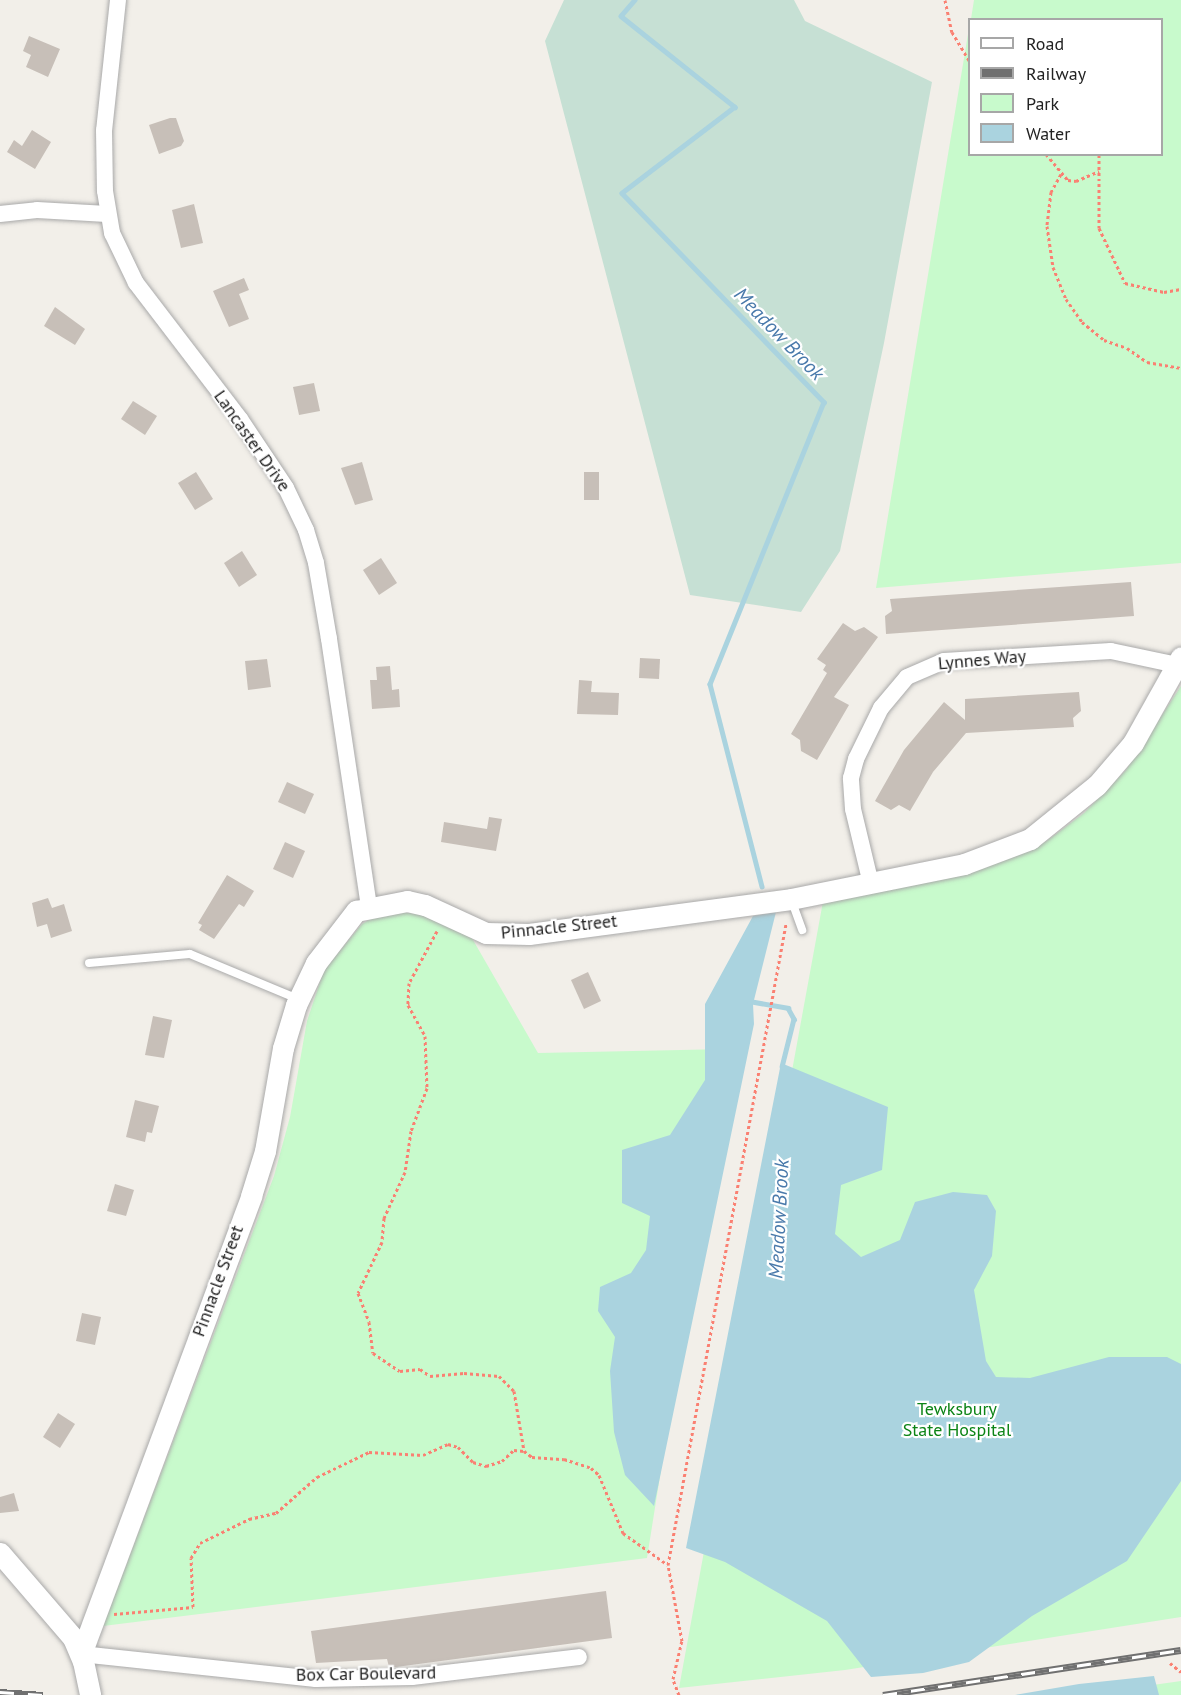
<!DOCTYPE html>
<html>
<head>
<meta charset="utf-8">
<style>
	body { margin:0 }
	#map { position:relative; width:1181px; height:1695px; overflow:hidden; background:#f2efe9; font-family:"PT Sans",sans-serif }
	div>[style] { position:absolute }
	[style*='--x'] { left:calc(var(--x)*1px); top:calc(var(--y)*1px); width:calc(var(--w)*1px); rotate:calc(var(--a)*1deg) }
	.wetland>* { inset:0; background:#c6e0d4 }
	.park>* { inset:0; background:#c8facc }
	.water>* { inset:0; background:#aad3df }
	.stream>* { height:4.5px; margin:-2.25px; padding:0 2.25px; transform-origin:2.25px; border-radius:2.25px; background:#aad3df }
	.building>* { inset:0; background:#c7bfb8 }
	.path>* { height:3px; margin-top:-1.5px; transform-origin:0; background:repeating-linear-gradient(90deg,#fa8072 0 3px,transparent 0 6px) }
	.roads { filter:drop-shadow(0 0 2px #a9a9a9) drop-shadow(0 0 2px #a9a9a9) }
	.service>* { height:8px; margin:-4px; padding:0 4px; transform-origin:4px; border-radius:4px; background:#fff }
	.minor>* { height:16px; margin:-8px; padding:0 8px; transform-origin:8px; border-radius:8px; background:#fff }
	.tertiary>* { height:21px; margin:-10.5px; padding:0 10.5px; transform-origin:10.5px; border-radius:10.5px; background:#fff }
	.rail>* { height:7px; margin-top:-3.5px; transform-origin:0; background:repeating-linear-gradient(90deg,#fff 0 14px,#707070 0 28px); box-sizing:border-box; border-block:2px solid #707070 }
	span { translate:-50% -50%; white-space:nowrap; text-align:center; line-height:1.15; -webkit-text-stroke:4.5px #fff; paint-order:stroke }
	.street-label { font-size:18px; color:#222 }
	.park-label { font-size:18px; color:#0c8416 }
	.water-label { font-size:20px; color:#4a7aab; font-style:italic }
	.legend { position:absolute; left:968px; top:18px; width:195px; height:138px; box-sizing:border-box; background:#fff; border:2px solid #a7a7a7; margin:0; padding:8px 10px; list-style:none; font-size:18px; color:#222 }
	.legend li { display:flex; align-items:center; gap:12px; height:30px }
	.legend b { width:30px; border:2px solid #a7a7a7 }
</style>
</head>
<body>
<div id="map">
	<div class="wetland">
		<div style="clip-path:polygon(564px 0,794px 0,805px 21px,932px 82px,884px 343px,840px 551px,801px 612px,690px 595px,545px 41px)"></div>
	</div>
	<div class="park">
		<div style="clip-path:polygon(974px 0,1181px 0,1181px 563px,876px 588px,969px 28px,970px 154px,1162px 154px,1162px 20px,971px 19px)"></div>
		<div style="clip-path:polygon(1181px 686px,1181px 1617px,845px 1670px,679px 1688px,824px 896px,1029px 850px,1048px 840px,1084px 813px,1126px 770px)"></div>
		<div style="clip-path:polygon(404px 912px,423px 915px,469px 933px,538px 1053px,728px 1049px,647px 1558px,103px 1626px,274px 1176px,290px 1117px,307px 1021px,324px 970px,362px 924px,376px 916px)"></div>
		<div style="clip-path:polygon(1181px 1681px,1181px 1695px,1082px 1695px)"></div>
	</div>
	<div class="water">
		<div style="clip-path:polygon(776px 912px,753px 1004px,754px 1024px,654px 1506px,625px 1475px,614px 1432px,610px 1371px,615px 1337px,598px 1311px,600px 1287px,631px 1273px,646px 1250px,650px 1216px,622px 1203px,622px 1150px,670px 1135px,705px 1080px,705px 1004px,753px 916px)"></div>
		<div style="clip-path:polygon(781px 1063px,888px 1107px,882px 1170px,841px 1185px,835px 1234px,861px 1257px,900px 1240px,915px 1202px,953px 1192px,987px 1195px,996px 1211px,992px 1256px,974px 1290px,986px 1361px,996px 1377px,1030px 1378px,1109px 1357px,1167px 1357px,1181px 1364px,1181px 1481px,1127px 1561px,1032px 1616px,969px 1662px,923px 1673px,871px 1677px,827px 1621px,725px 1562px,686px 1548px)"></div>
		<div style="clip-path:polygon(1154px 1676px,1159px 1695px,1015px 1695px,1079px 1684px)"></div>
	</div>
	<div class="stream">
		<div style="--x:635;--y:0;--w:21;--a:131"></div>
		<div style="--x:621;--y:16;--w:146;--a:38.6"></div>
		<div style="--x:735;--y:107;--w:142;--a:142.7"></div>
		<div style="--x:622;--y:193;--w:291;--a:46"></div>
		<div style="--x:824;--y:402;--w:304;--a:112"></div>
		<div style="--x:710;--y:684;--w:209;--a:75.6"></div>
		<div style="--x:749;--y:1001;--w:40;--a:10"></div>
		<div style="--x:788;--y:1008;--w:13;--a:61"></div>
		<div style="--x:794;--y:1019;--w:49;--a:104"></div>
	</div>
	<div class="building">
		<div style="clip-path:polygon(29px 36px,60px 49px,48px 77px,26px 67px,31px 55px,23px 51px)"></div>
		<div style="clip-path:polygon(170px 118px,176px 118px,184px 141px,181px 146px,159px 154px,149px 125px)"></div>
		<div style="clip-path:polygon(32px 130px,51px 142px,35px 169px,7px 152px,14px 140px,22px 146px)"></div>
		<div style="clip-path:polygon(194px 204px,203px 243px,181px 248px,172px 210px)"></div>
		<div style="clip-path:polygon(244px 278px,249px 290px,239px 294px,249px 319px,229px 327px,213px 291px)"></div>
		<div style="clip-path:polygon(55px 307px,85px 329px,75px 345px,44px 326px)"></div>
		<div style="clip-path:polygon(314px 383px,320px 411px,299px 415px,293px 387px)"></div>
		<div style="clip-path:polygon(133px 401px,157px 416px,145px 435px,121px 419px)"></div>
		<div style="clip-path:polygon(362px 462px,373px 500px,355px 505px,341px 468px)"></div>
		<div style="clip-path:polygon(196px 472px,213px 499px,195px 510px,178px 483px)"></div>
		<div style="clip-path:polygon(584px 472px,599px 472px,599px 500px,584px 500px)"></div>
		<div style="clip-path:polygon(242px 551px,257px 575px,239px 587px,224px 563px)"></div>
		<div style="clip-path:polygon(381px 558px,397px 583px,379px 595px,363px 570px)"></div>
		<div style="clip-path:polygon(1131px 582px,1134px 616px,886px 634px,885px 616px,892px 611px,890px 599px)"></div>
		<div style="clip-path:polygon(843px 623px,855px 631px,864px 627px,878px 637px,834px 697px,849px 705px,817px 760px,801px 751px,800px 740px,791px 734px,827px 673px,823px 670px,826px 665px,817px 659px)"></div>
		<div style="clip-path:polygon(640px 658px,660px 659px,659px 679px,639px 678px)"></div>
		<div style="clip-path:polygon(267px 659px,271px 687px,248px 690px,245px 661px)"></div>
		<div style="clip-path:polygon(390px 666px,392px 690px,399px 689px,400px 707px,372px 709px,370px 680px,377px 680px,376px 667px)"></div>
		<div style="clip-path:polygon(579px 680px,592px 681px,591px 692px,619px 693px,618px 715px,577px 714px)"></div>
		<div style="clip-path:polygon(1079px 692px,1081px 711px,1073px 718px,1074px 727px,966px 733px,933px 772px,910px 811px,899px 805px,891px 810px,875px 801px,904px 750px,944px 702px,965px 720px,965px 699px)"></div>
		<div style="clip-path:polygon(287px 782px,314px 794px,305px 814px,278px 802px)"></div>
		<div style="clip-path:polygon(489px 817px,502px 819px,496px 851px,441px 842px,444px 822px,487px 829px)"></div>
		<div style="clip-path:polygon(285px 842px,305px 851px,293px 878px,273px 869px)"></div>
		<div style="clip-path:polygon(227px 875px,254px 891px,244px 907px,239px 904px,214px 939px,199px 930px,202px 925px,198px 923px)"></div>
		<div style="clip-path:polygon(48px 898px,52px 908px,64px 904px,72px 931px,51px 938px,47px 924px,37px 927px,32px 903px)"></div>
		<div style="clip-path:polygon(588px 972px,601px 1001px,584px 1009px,571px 980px)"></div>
		<div style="clip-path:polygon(153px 1016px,172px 1020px,164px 1058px,145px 1055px)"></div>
		<div style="clip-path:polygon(135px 1100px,159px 1106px,152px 1133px,147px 1132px,145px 1142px,126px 1137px)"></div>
		<div style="clip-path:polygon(115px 1184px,134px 1190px,126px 1216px,107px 1211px)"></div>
		<div style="clip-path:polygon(82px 1313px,101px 1317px,95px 1345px,76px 1341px)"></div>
		<div style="clip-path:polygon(58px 1413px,75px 1424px,60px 1448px,43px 1437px)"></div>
		<div style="clip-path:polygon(14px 1493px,19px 1511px,0 1513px,0 1497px)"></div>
		<div style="clip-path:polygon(606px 1591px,612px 1638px,396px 1667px,389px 1667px,387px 1659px,316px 1663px,311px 1631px)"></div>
	</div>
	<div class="path">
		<div style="--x:945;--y:0;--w:33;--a:78"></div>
		<div style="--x:952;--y:32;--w:35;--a:59"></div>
		<div style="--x:1046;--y:154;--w:34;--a:50"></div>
		<div style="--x:1068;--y:180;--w:8;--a:7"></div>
		<div style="--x:1076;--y:181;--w:25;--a:-23"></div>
		<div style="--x:1099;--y:154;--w:74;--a:90"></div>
		<div style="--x:1099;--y:228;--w:61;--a:64.7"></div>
		<div style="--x:1125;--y:283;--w:40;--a:13"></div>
		<div style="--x:1164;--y:292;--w:17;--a:-10"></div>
		<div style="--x:1061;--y:174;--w:21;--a:119"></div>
		<div style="--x:1051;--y:192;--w:34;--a:97"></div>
		<div style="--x:1047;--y:226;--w:41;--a:81.7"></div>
		<div style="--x:1053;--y:267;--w:35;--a:68"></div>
		<div style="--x:1066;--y:299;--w:28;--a:55"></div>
		<div style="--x:1082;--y:322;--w:28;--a:39"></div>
		<div style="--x:1104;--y:340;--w:24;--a:19"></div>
		<div style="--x:1127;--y:348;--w:24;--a:35"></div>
		<div style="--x:1147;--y:362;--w:35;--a:10"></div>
		<div style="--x:437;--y:931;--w:59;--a:118.3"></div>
		<div style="--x:409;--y:983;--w:22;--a:93"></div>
		<div style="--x:408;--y:1005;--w:35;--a:61"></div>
		<div style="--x:425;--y:1036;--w:52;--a:87.8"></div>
		<div style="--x:427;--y:1088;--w:46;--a:110.4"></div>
		<div style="--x:411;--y:1131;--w:41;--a:98.3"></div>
		<div style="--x:405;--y:1172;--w:51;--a:114.5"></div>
		<div style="--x:384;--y:1218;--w:24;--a:95"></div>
		<div style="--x:382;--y:1242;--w:56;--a:115.2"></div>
		<div style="--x:358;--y:1293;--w:31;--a:69"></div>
		<div style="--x:369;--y:1322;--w:31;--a:83"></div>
		<div style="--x:373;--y:1353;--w:32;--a:34"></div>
		<div style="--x:400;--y:1371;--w:20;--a:-6"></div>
		<div style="--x:420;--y:1369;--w:12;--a:35"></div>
		<div style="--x:430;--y:1376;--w:34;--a:-5"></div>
		<div style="--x:464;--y:1373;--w:35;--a:5"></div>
		<div style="--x:499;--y:1376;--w:21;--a:45"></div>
		<div style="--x:514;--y:1391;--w:61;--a:80.5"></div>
		<div style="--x:524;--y:1451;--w:10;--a:37"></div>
		<div style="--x:532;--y:1457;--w:32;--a:4"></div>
		<div style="--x:564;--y:1459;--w:28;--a:18"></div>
		<div style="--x:591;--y:1468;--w:11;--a:41"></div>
		<div style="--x:599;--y:1475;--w:63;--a:67.5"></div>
		<div style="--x:623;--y:1533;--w:55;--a:35.4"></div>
		<div style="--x:114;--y:1614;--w:79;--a:-5.1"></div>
		<div style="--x:193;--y:1607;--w:49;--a:-92.3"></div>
		<div style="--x:191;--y:1558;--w:17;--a:-59"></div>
		<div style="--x:200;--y:1543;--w:55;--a:-26.1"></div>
		<div style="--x:249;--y:1519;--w:28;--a:-13"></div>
		<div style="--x:276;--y:1513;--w:55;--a:-41.3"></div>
		<div style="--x:317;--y:1477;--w:58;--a:-25.7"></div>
		<div style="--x:369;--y:1452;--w:54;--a:3.2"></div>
		<div style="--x:423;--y:1455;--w:27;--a:-24"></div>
		<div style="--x:448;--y:1444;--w:10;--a:17"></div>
		<div style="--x:458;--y:1447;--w:21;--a:45"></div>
		<div style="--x:473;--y:1462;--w:14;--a:17"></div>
		<div style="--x:486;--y:1466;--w:17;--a:-17"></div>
		<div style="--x:502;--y:1461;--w:16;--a:-43"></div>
		<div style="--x:514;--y:1450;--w:10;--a:6"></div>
		<div style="--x:1170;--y:1663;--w:14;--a:39"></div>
		<div style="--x:679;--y:1695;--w:17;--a:-111"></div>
		<div style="--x:673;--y:1679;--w:39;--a:-77"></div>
		<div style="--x:682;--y:1641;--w:77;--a:-100.4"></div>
		<div style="--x:668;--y:1565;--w:652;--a:-79.57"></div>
	</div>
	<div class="roads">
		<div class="service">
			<div style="--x:791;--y:899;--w:33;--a:70"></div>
			<div style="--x:89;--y:963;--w:101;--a:-5.1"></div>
			<div style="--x:190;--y:954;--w:117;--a:22.6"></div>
		</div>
		<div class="minor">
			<div style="--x:118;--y:0;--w:131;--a:96.1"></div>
			<div style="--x:104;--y:130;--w:61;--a:89.1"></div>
			<div style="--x:105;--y:191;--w:43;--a:80.5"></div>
			<div style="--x:112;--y:233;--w:55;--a:64.4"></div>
			<div style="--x:136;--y:283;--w:171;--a:52.6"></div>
			<div style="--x:240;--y:419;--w:83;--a:56.3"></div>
			<div style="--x:286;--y:488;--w:47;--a:64.5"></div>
			<div style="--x:306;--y:530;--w:34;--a:73"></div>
			<div style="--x:316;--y:563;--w:77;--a:80.3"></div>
			<div style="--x:329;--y:639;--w:270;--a:81.5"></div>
			<div style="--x:0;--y:214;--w:37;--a:-6"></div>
			<div style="--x:37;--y:210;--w:70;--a:3.3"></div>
			<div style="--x:871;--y:884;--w:77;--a:-103.5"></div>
			<div style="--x:853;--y:809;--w:31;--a:-94"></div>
			<div style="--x:851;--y:778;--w:20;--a:-75"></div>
			<div style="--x:856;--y:759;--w:57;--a:-63.9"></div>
			<div style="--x:881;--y:708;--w:40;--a:-50"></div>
			<div style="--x:907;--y:677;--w:40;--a:-23.4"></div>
			<div style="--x:944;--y:661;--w:167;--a:-3.4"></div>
			<div style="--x:1111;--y:651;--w:67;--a:12"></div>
			<div style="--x:81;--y:1654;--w:236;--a:6.1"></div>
			<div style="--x:316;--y:1679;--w:96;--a:-1.2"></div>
			<div style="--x:412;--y:1677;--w:168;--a:-6.8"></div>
		</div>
		<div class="tertiary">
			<div style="--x:0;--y:1553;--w:112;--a:49.3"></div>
			<div style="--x:73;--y:1638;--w:25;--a:67"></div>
			<div style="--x:83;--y:1661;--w:35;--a:78"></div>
			<div style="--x:81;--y:1654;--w:489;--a:-69.6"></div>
			<div style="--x:251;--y:1196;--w:47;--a:-72.7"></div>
			<div style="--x:265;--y:1151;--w:105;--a:-80.1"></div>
			<div style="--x:283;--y:1048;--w:45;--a:-73.2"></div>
			<div style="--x:296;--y:1005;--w:47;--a:-64.5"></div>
			<div style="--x:316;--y:963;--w:66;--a:-52.4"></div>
			<div style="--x:356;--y:911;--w:52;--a:-11.1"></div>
			<div style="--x:407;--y:901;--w:18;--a:13"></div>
			<div style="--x:425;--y:905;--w:67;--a:24.7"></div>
			<div style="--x:486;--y:933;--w:43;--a:1.3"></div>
			<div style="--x:529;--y:934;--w:264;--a:-7.6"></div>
			<div style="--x:791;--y:899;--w:177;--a:-11.4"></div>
			<div style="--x:964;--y:864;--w:71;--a:-20.7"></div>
			<div style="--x:1030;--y:839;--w:86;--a:-38.9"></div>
			<div style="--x:1097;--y:785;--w:55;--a:-49.4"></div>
			<div style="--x:1133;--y:743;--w:98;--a:-60.8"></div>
		</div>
	</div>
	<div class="rail">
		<div style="--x:0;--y:1692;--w:43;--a:4"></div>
		<div style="--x:883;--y:1695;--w:301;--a:-8.6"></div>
	</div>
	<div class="street-label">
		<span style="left:252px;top:441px;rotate:55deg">Lancaster Drive</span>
		<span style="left:982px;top:660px;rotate:-5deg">Lynnes Way</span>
		<span style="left:559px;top:927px;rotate:-6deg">Pinnacle Street</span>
		<span style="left:218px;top:1281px;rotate:-70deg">Pinnacle Street</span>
		<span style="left:366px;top:1674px;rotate:-1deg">Box Car Boulevard</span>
	</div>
	<div class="park-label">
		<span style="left:957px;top:1420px">Tewksbury<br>State Hospital</span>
	</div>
	<div class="water-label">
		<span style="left:779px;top:334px;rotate:46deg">Meadow Brook</span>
		<span style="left:779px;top:1219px;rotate:-87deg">Meadow Brook</span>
	</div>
	<ul class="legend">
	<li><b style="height:8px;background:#fff"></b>Road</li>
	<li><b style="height:8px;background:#707070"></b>Railway</li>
	<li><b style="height:16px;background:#c8facc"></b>Park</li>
	<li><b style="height:16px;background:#aad3df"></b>Water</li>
	</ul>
</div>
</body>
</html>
